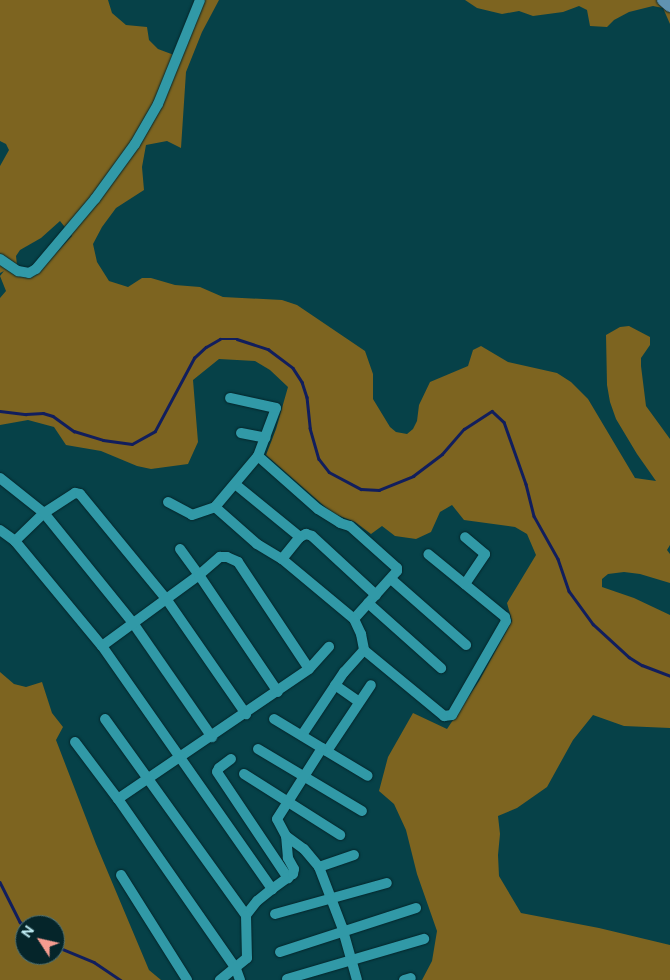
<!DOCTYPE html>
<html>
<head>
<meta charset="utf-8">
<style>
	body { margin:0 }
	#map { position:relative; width:670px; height:980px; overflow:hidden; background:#064148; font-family:Figtree,sans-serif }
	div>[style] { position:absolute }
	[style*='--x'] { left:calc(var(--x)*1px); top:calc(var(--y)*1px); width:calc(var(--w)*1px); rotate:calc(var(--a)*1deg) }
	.forest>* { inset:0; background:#7d6420 }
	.stream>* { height:2.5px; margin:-1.25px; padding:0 1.25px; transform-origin:1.25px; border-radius:1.25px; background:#111e5d }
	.roads { filter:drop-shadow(0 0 1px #05252a) drop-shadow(0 0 1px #05252a) }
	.street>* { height:10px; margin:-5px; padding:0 5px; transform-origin:5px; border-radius:5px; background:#3199a7 }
	.secondary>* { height:12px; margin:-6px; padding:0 6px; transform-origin:6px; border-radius:6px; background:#6093b1 }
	span { translate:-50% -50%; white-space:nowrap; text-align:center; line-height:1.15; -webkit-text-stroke:4px #05252a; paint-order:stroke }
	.north { position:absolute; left:15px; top:915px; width:50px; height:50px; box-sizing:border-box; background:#05252a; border:1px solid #4f757a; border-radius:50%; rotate:305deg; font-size:14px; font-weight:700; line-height:20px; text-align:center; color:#bfecf3 }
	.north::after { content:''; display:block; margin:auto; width:18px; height:22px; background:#f59c90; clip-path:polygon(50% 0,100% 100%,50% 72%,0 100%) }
</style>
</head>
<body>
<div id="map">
	<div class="forest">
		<div style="clip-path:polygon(evenodd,0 0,108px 0,112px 13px,126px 25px,147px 27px,149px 40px,158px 49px,174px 55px,200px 0,219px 0,202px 32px,186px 72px,181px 148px,167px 141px,146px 145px,142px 167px,144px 190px,116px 208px,102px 227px,93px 244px,97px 262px,109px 281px,128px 287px,142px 278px,151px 278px,175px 285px,200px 287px,223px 297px,282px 300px,297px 305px,365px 351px,373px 374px,373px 399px,390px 427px,396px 432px,407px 434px,413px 429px,417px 421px,419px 405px,430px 382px,468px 366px,473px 350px,481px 346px,508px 362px,557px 373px,571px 382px,588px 399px,635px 478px,656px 481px,637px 454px,616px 419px,610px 402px,607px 385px,606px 335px,620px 327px,629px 326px,650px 337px,650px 345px,641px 358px,641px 366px,646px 406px,670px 439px,670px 545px,667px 550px,670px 554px,670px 583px,640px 574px,624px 572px,608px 574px,602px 579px,602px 587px,634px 598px,670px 615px,670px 728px,624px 726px,593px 715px,573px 740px,547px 787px,517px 808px,498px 816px,500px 834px,498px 855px,499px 876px,521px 913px,599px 928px,670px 945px,670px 980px,422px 980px,432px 961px,437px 931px,417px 874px,406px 830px,394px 804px,379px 791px,388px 757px,413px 713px,447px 729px,479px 681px,512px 621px,507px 603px,536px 555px,527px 534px,515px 527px,464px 520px,452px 505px,440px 512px,431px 532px,416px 539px,395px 536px,382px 526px,371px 534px,355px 522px,332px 513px,266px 455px,276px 429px,288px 387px,270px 370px,255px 361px,219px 359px,193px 380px,198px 442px,188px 464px,151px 469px,137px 466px,101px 451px,66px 445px,54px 427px,28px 420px,0 425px,0 298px,6px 291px,0 276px,4px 271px,0 273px,0 166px,9px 150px,6px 144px,0 141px,0 0,60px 221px,72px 236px,39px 271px,18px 274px,16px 256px,20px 250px,41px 238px,60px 221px)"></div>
		<div style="clip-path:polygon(465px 0,670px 0,670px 24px,663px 8px,653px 6px,629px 12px,614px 20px,607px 27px,590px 26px,587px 10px,579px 6px,563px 12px,533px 16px,519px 11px,502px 14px,477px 8px)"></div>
		<div style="clip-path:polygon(evenodd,0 672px,14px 684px,26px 687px,42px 682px,52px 713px,63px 727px,56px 740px,96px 844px,149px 970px,161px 980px,0 980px,0 672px,25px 925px,55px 925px,55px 955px,25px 955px,25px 925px)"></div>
	</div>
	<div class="stream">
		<div style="--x:0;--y:411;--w:26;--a:7"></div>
		<div style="--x:26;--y:414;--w:17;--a:-3"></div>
		<div style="--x:43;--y:413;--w:10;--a:17"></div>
		<div style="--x:53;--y:416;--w:26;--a:36"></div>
		<div style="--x:74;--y:431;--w:30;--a:17"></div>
		<div style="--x:103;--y:440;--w:29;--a:8"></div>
		<div style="--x:132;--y:444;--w:26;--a:-29"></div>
		<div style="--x:155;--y:431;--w:83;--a:-61.9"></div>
		<div style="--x:194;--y:358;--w:16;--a:-43"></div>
		<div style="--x:206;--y:347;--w:16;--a:-30"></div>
		<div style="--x:220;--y:339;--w:17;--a:0"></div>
		<div style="--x:237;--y:339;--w:33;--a:18"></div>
		<div style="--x:268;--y:349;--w:31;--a:37"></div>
		<div style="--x:293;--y:368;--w:17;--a:57"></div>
		<div style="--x:302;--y:382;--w:16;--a:72"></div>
		<div style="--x:307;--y:397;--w:31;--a:84"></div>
		<div style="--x:310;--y:428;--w:32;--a:74"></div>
		<div style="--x:319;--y:459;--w:16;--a:52"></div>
		<div style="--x:329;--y:472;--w:36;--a:28"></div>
		<div style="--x:361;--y:489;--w:18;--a:3"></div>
		<div style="--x:379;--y:490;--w:37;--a:-22"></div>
		<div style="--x:413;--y:476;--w:36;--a:-37"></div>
		<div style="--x:442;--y:454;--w:33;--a:-49"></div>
		<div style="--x:464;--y:429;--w:33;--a:-33"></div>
		<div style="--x:492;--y:411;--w:16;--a:43"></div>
		<div style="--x:504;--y:422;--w:66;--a:70.5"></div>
		<div style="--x:526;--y:484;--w:33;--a:76"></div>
		<div style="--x:534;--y:516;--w:49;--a:60.8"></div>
		<div style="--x:558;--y:559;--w:34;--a:71"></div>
		<div style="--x:569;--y:591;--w:41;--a:54"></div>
		<div style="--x:593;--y:624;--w:49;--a:42.5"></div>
		<div style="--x:629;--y:657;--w:15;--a:32"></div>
		<div style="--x:642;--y:665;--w:30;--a:21"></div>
		<div style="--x:0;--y:882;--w:45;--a:63.4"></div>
		<div style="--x:20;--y:922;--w:6;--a:39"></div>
		<div style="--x:55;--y:946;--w:42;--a:22.3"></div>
		<div style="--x:94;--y:962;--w:32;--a:34"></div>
	</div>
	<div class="roads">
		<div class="street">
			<div style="--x:0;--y:259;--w:22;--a:34"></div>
			<div style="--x:18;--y:271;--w:11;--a:10"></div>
			<div style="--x:29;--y:273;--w:8;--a:-30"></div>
			<div style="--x:36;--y:269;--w:92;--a:-49.9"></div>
			<div style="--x:95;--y:199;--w:68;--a:-54"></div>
			<div style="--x:135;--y:144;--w:46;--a:-60.1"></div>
			<div style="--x:158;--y:104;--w:112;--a:-68"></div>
			<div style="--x:241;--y:433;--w:25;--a:11"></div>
			<div style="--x:258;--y:456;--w:80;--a:41.5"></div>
			<div style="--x:318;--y:509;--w:26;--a:32"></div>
			<div style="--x:340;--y:523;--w:10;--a:17"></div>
			<div style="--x:350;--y:526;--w:63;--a:41.8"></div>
			<div style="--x:397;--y:568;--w:3;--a:90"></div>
			<div style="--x:397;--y:571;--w:64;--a:131.9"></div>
			<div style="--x:0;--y:478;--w:56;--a:38.5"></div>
			<div style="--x:44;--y:513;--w:141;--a:51"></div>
			<div style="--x:133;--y:623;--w:139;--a:55.3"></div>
			<div style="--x:235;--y:484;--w:84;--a:39.2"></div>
			<div style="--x:300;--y:537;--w:7;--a:-27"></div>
			<div style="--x:306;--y:534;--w:6;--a:18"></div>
			<div style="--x:312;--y:536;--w:87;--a:42.7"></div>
			<div style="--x:168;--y:502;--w:27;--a:28"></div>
			<div style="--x:192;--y:515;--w:24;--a:-19"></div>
			<div style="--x:215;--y:507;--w:67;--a:-49.9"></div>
			<div style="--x:258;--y:456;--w:51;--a:-69.4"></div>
			<div style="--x:276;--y:408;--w:47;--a:-167.7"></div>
			<div style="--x:215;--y:507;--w:56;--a:41.4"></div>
			<div style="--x:257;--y:544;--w:29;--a:31"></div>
			<div style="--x:282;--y:559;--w:94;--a:39.8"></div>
			<div style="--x:354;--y:619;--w:17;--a:65"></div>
			<div style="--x:361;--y:634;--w:16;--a:79"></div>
			<div style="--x:364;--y:650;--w:30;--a:132"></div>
			<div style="--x:344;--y:672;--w:76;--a:123.7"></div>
			<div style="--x:0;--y:530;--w:19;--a:36"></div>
			<div style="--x:15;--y:541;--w:40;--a:-44"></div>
			<div style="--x:44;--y:513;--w:37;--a:-33"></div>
			<div style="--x:75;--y:493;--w:5;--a:11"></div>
			<div style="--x:80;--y:494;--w:137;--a:50.6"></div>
			<div style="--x:167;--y:600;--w:139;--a:55.3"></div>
			<div style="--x:15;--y:541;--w:136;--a:50.4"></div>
			<div style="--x:102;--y:646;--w:297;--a:55"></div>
			<div style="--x:272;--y:889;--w:19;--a:141"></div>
			<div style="--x:257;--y:901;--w:18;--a:128"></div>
			<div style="--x:180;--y:549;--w:32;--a:54"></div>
			<div style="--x:199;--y:575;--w:28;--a:-41"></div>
			<div style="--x:220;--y:557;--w:7;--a:0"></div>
			<div style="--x:227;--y:557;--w:12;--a:24"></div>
			<div style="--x:238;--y:562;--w:128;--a:56.4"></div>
			<div style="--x:309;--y:669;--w:231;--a:145.8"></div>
			<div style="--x:118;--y:799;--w:207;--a:55.2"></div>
			<div style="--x:236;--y:969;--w:12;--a:70"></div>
			<div style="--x:282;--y:559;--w:28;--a:-51"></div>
			<div style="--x:391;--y:579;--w:100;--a:41.3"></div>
			<div style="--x:465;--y:584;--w:36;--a:-56"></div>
			<div style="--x:485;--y:554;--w:26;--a:-140"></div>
			<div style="--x:368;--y:603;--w:98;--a:41.7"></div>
			<div style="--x:102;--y:646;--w:120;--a:-36.2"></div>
			<div style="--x:199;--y:575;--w:141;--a:56"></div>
			<div style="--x:364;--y:650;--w:104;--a:39.5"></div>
			<div style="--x:444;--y:716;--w:8;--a:-7"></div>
			<div style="--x:452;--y:715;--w:108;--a:-60.1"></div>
			<div style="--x:506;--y:621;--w:4;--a:-104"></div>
			<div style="--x:505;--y:617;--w:99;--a:-140.7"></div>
			<div style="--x:309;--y:669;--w:30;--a:-48"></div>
			<div style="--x:335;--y:685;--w:29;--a:35"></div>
			<div style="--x:105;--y:719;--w:241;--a:54.3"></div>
			<div style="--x:246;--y:915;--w:43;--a:88.7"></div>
			<div style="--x:247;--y:958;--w:35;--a:141"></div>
			<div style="--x:75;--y:742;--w:71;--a:53"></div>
			<div style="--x:258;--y:749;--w:121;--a:30.8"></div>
			<div style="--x:323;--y:749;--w:52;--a:31"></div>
			<div style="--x:327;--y:751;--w:79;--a:-56.3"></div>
			<div style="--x:231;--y:759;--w:15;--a:143"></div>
			<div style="--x:219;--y:768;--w:4;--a:117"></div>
			<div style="--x:217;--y:772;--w:128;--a:56.2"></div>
			<div style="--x:244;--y:774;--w:114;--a:32.4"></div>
			<div style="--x:286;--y:836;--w:22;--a:36"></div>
			<div style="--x:304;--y:849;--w:23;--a:50"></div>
			<div style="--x:319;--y:867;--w:64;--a:69"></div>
			<div style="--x:342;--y:927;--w:55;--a:74.2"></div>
			<div style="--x:319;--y:867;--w:37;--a:-19"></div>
			<div style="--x:121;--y:875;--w:124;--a:57.8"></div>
			<div style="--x:272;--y:889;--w:26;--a:-36"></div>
			<div style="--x:293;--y:874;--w:5;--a:-79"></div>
			<div style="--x:294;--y:869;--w:13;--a:-119"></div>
			<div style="--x:288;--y:858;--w:22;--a:-95"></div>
			<div style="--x:286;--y:836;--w:19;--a:-118"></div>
			<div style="--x:277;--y:819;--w:84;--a:-57.6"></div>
			<div style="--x:322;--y:748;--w:56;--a:-148.9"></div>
			<div style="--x:275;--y:914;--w:116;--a:-15.5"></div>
			<div style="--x:280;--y:952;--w:143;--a:-17.9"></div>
			<div style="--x:287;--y:979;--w:143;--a:-16.3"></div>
			<div style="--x:404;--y:980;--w:7;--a:-16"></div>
		</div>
		<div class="secondary">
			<div style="--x:663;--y:0;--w:9;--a:41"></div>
		</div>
	</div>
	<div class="north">N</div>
</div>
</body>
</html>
